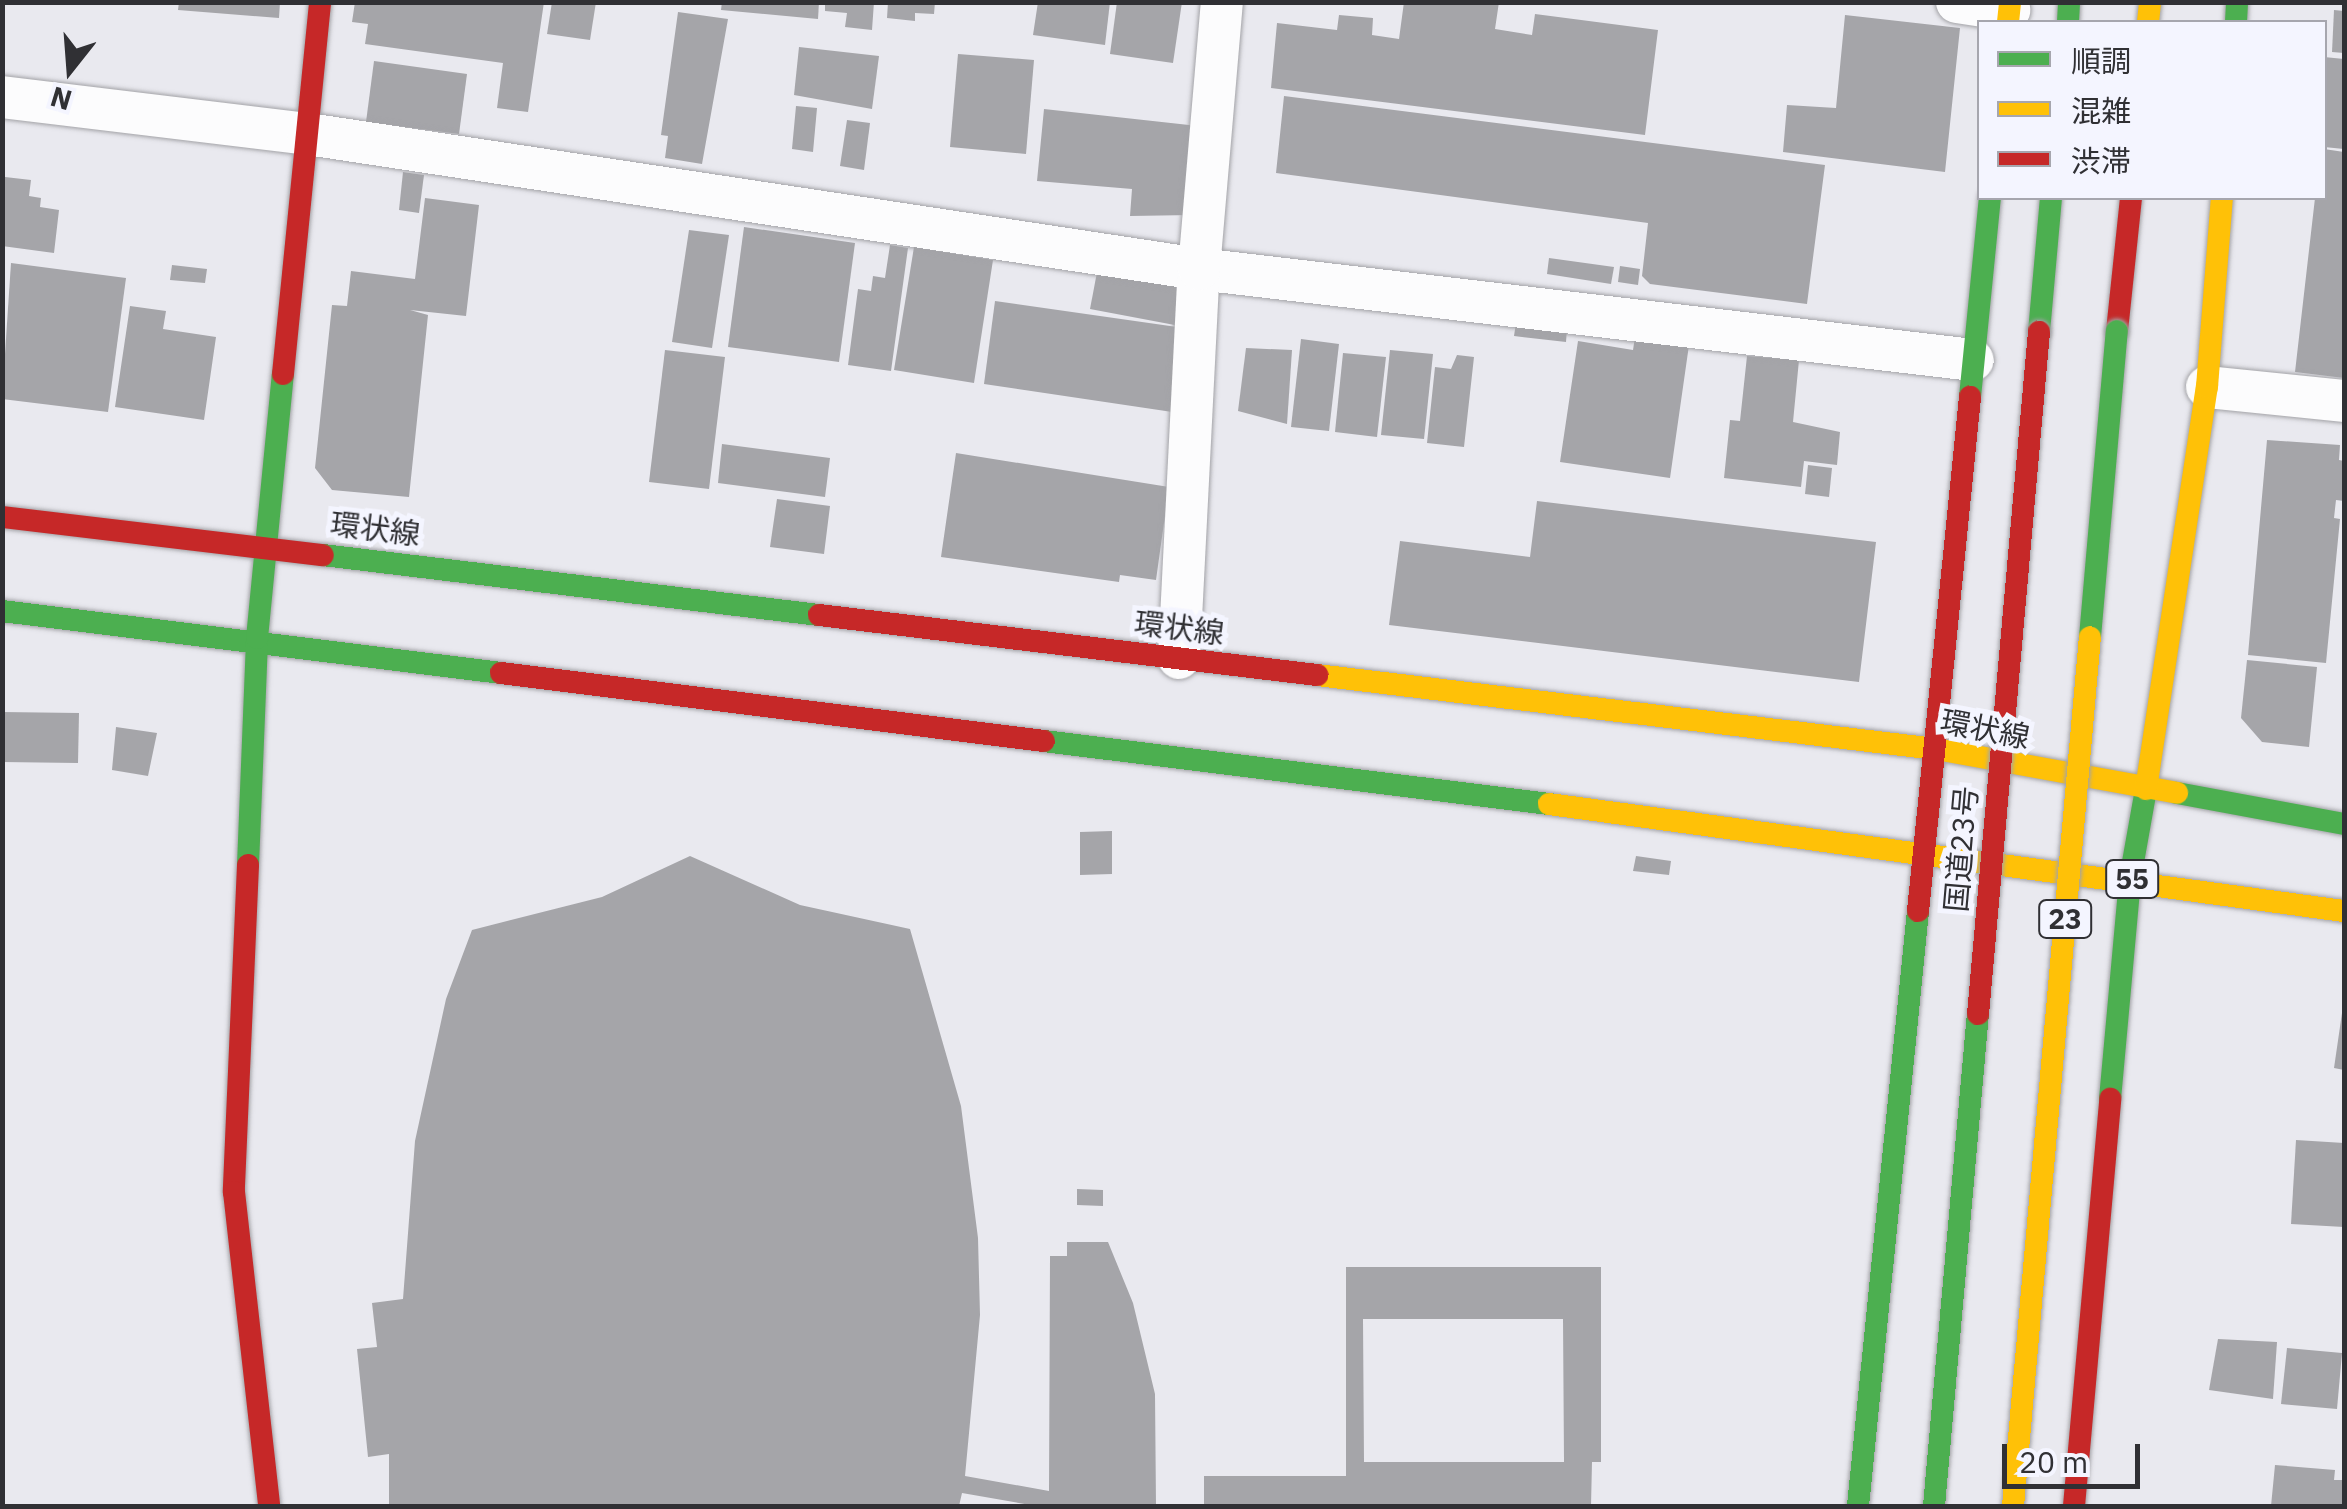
<!DOCTYPE html>
<html>
<head>
<meta charset="utf-8">
<style>
	body { margin:0 }
	#map { position:relative; width:2347px; height:1509px; overflow:hidden; background:#e9e9ef; font-family:"IBM Plex Sans","Noto Sans JP",sans-serif }
	div>[style] { position:absolute }
	[style*='--x'] { left:calc(var(--x)*1px); top:calc(var(--y)*1px); width:calc(var(--w)*1px); rotate:calc(var(--a)*1deg) }
	.building>* { inset:0; background:#a5a5a9 }
	.roads { filter:drop-shadow(0 0 2px #a3a3a7) drop-shadow(0 0 2px #a3a3a7) }
	.street>* { height:42px; margin:-21px; padding:0 21px; transform-origin:21px; border-radius:21px; background:#fcfcfd }
	.fast>* { height:22px; margin:-11px; padding:0 11px; transform-origin:11px; border-radius:11px; background:#4caf50 }
	.slow>* { height:22px; margin:-11px; padding:0 11px; transform-origin:11px; border-radius:11px; background:#ffc107 }
	.jam>* { height:22px; margin:-11px; padding:0 11px; transform-origin:11px; border-radius:11px; background:#c62828 }
	.bridges { filter:drop-shadow(0 0 2px #a3a3a7) drop-shadow(0 0 2px #a3a3a7) }
	.fast-bridge>* { height:22px; margin:-11px; padding:0 11px; transform-origin:11px; border-radius:11px; background:#4caf50 }
	.slow-bridge>* { height:22px; margin:-11px; padding:0 11px; transform-origin:11px; border-radius:11px; background:#ffc107 }
	.jam-bridge>* { height:22px; margin:-11px; padding:0 11px; transform-origin:11px; border-radius:11px; background:#c62828 }
	span { translate:-50% -50%; white-space:nowrap; text-align:center; line-height:1.15; -webkit-text-stroke:10px #f4f5ff; paint-order:stroke }
	.shield-label span { padding:2px 8px; background:#f4f5ff; border:2px solid; border-radius:8px; -webkit-text-stroke-width:0 }
	.shield-label { font-size:28px; color:#303034; font-weight:700 }
	.street-label { font-size:30px; color:#303034 }
	.frame { position:absolute; inset:0; border:5px solid #303034; pointer-events:none }
	.legend { position:absolute; left:1977px; top:20px; width:350px; height:180px; box-sizing:border-box; background:#f4f5ff; border:2px solid #a6a6ae; margin:0; padding:12px 18px; list-style:none; font-size:30px; color:#303034 }
	.legend li { display:flex; align-items:center; gap:20px; height:50px }
	.legend b { width:50px; border:2px solid #a6a6ae }
	.north { position:absolute; left:20px; top:20px; width:100px; height:100px; -webkit-text-stroke:8px #f4f5ff; paint-order:stroke; rotate:197deg; font-size:28px; font-weight:700; line-height:40px; text-align:center; color:#303034 }
	.north::after { content:''; display:block; margin:auto; width:35px; height:45px; background:#303034; clip-path:polygon(50% 0,100% 100%,50% 72%,0 100%) }
	.scale { position:absolute; left:2002px; top:1444px; width:138px; height:45px; box-sizing:border-box; border:5px solid #303034; border-top:0; padding-left:12px; font-size:30px; line-height:35px; white-space:nowrap; color:#303034; -webkit-text-stroke:8px #f4f5ff; paint-order:stroke }
</style>
</head>
<body>
<div id="map">
	<div class="building">
		<div style="clip-path:polygon(179px 2px,280px 2px,279px 18px,178px 10px)"></div>
		<div style="clip-path:polygon(355px 2px,544px 2px,528px 112px,497px 108px,503px 63px,365px 44px,368px 24px,352px 22px)"></div>
		<div style="clip-path:polygon(552px 2px,596px 2px,590px 40px,547px 34px)"></div>
		<div style="clip-path:polygon(722px 2px,819px 2px,818px 19px,721px 10px)"></div>
		<div style="clip-path:polygon(825px 2px,874px 2px,872px 30px,845px 27px,847px 13px,825px 11px)"></div>
		<div style="clip-path:polygon(888px 2px,935px 2px,934px 14px,915px 13px,915px 21px,887px 18px)"></div>
		<div style="clip-path:polygon(1038px 2px,1110px 2px,1105px 45px,1033px 35px)"></div>
		<div style="clip-path:polygon(1117px 2px,1182px 2px,1173px 63px,1110px 54px)"></div>
		<div style="clip-path:polygon(1404px 2px,1499px 2px,1495px 29px,1532px 35px,1535px 14px,1658px 30px,1645px 135px,1271px 88px,1277px 23px,1337px 30px,1339px 15px,1373px 18px,1372px 35px,1399px 39px)"></div>
		<div style="clip-path:polygon(2334px 10px,2344px 11px,2344px 53px,2332px 52px)"></div>
		<div style="clip-path:polygon(678px 12px,728px 19px,702px 164px,665px 158px,668px 136px,661px 135px)"></div>
		<div style="clip-path:polygon(1845px 15px,1960px 28px,1945px 172px,1783px 152px,1787px 105px,1836px 108px)"></div>
		<div style="clip-path:polygon(799px 47px,879px 56px,872px 109px,794px 95px)"></div>
		<div style="clip-path:polygon(958px 54px,1034px 60px,1026px 154px,950px 147px)"></div>
		<div style="clip-path:polygon(2324px 57px,2344px 59px,2344px 149px,2324px 147px)"></div>
		<div style="clip-path:polygon(374px 61px,467px 74px,459px 134px,366px 122px)"></div>
		<div style="clip-path:polygon(1284px 96px,1825px 165px,1807px 304px,1650px 284px,1642px 276px,1648px 223px,1276px 173px)"></div>
		<div style="clip-path:polygon(796px 106px,817px 108px,813px 152px,792px 149px)"></div>
		<div style="clip-path:polygon(1044px 109px,1198px 126px,1191px 215px,1130px 216px,1132px 189px,1037px 181px)"></div>
		<div style="clip-path:polygon(847px 120px,870px 123px,864px 170px,840px 166px)"></div>
		<div style="clip-path:polygon(2324px 149px,2344px 152px,2344px 378px,2295px 372px,2315px 198px,2324px 198px)"></div>
		<div style="clip-path:polygon(403px 172px,424px 175px,419px 213px,399px 210px)"></div>
		<div style="clip-path:polygon(5px 177px,31px 180px,29px 196px,41px 198px,40px 207px,59px 210px,54px 253px,2px 246px)"></div>
		<div style="clip-path:polygon(425px 198px,479px 205px,466px 316px,410px 310px,428px 315px,409px 497px,332px 490px,315px 468px,332px 305px,347px 306px,351px 271px,415px 279px)"></div>
		<div style="clip-path:polygon(744px 227px,855px 243px,839px 362px,728px 347px)"></div>
		<div style="clip-path:polygon(689px 230px,729px 235px,712px 348px,672px 342px)"></div>
		<div style="clip-path:polygon(890px 245px,908px 248px,891px 371px,848px 365px,858px 289px,871px 291px,873px 276px,885px 278px)"></div>
		<div style="clip-path:polygon(914px 247px,993px 260px,974px 383px,894px 370px)"></div>
		<div style="clip-path:polygon(1549px 258px,1614px 267px,1611px 284px,1547px 274px)"></div>
		<div style="clip-path:polygon(11px 263px,126px 278px,108px 412px,2px 399px)"></div>
		<div style="clip-path:polygon(172px 265px,207px 269px,205px 283px,170px 280px)"></div>
		<div style="clip-path:polygon(1620px 266px,1640px 269px,1638px 285px,1618px 282px)"></div>
		<div style="clip-path:polygon(1098px 267px,1180px 282px,1180px 326px,1090px 309px)"></div>
		<div style="clip-path:polygon(995px 301px,1191px 329px,1179px 413px,984px 384px)"></div>
		<div style="clip-path:polygon(130px 306px,166px 311px,163px 329px,216px 337px,204px 420px,115px 407px)"></div>
		<div style="clip-path:polygon(1516px 323px,1567px 329px,1566px 342px,1514px 336px)"></div>
		<div style="clip-path:polygon(1635px 337px,1689px 345px,1670px 478px,1560px 462px,1578px 341px,1633px 350px)"></div>
		<div style="clip-path:polygon(1301px 339px,1339px 344px,1329px 431px,1291px 427px)"></div>
		<div style="clip-path:polygon(1246px 348px,1292px 350px,1287px 424px,1238px 411px)"></div>
		<div style="clip-path:polygon(665px 350px,725px 357px,709px 489px,649px 482px)"></div>
		<div style="clip-path:polygon(1390px 350px,1433px 354px,1424px 439px,1381px 435px)"></div>
		<div style="clip-path:polygon(1343px 353px,1386px 357px,1377px 437px,1335px 432px)"></div>
		<div style="clip-path:polygon(1457px 355px,1474px 357px,1464px 447px,1427px 443px,1435px 367px,1451px 369px)"></div>
		<div style="clip-path:polygon(1747px 356px,1799px 360px,1793px 422px,1840px 432px,1837px 465px,1804px 461px,1801px 487px,1724px 478px,1730px 420px,1740px 421px)"></div>
		<div style="clip-path:polygon(2267px 440px,2340px 445px,2339px 460px,2344px 461px,2344px 501px,2336px 500px,2334px 518px,2340px 519px,2326px 663px,2248px 655px)"></div>
		<div style="clip-path:polygon(722px 444px,830px 458px,825px 497px,718px 483px)"></div>
		<div style="clip-path:polygon(956px 453px,1169px 487px,1156px 580px,1120px 575px,1119px 582px,941px 557px)"></div>
		<div style="clip-path:polygon(1808px 465px,1832px 468px,1829px 497px,1805px 494px)"></div>
		<div style="clip-path:polygon(777px 499px,830px 506px,824px 554px,770px 547px)"></div>
		<div style="clip-path:polygon(1537px 501px,1876px 542px,1859px 682px,1389px 625px,1400px 541px,1530px 557px)"></div>
		<div style="clip-path:polygon(2247px 660px,2317px 667px,2309px 747px,2262px 742px,2241px 718px)"></div>
		<div style="clip-path:polygon(2px 712px,79px 713px,78px 763px,2px 762px)"></div>
		<div style="clip-path:polygon(116px 727px,157px 733px,148px 776px,112px 770px)"></div>
		<div style="clip-path:polygon(1112px 831px,1112px 874px,1080px 875px,1080px 832px)"></div>
		<div style="clip-path:polygon(690px 856px,800px 905px,910px 929px,961px 1106px,978px 1238px,980px 1315px,965px 1476px,1049px 1491px,1050px 1256px,1067px 1256px,1067px 1242px,1108px 1242px,1133px 1303px,1155px 1394px,1156px 1506px,1036px 1506px,962px 1493px,959px 1506px,389px 1506px,389px 1454px,368px 1457px,357px 1349px,377px 1347px,372px 1303px,403px 1299px,415px 1141px,446px 999px,472px 930px,602px 897px)"></div>
		<div style="clip-path:polygon(1636px 856px,1671px 861px,1669px 875px,1633px 871px)"></div>
		<div style="clip-path:polygon(2342px 1013px,2344px 1014px,2344px 1070px,2334px 1068px)"></div>
		<div style="clip-path:polygon(2296px 1140px,2344px 1143px,2344px 1227px,2291px 1224px)"></div>
		<div style="clip-path:polygon(1077px 1189px,1103px 1190px,1103px 1206px,1077px 1205px)"></div>
		<div style="clip-path:polygon(evenodd,1346px 1267px,1601px 1267px,1601px 1462px,1592px 1462px,1591px 1506px,1204px 1506px,1204px 1476px,1346px 1476px,1346px 1267px,1363px 1319px,1563px 1319px,1564px 1462px,1364px 1462px,1363px 1319px)"></div>
		<div style="clip-path:polygon(2218px 1339px,2277px 1342px,2273px 1399px,2209px 1390px)"></div>
		<div style="clip-path:polygon(2287px 1348px,2342px 1353px,2337px 1409px,2281px 1404px)"></div>
		<div style="clip-path:polygon(2275px 1465px,2335px 1470px,2334px 1480px,2344px 1480px,2344px 1506px,2271px 1506px)"></div>
	</div>
	<div class="roads">
		<div class="street">
			<div style="--x:1957;--y:2;--w:53;--a:8.7"></div>
			<div style="--x:2;--y:97;--w:308;--a:6.9"></div>
			<div style="--x:308;--y:134;--w:901;--a:8.62"></div>
			<div style="--x:1199;--y:269;--w:779;--a:6.71"></div>
			<div style="--x:2207;--y:387;--w:138;--a:5.8"></div>
			<div style="--x:1179;--y:658;--w:390;--a:-87.1"></div>
			<div style="--x:1199;--y:269;--w:268;--a:-85.1"></div>
		</div>
		<div class="fast">
			<div style="--x:2068;--y:22;--w:20;--a:-87"></div>
			<div style="--x:2236;--y:22;--w:20;--a:-87"></div>
			<div style="--x:2039;--y:332;--w:135;--a:-84.9"></div>
			<div style="--x:1970;--y:397;--w:200;--a:-84.3"></div>
			<div style="--x:323;--y:555;--w:500;--a:6.9"></div>
			<div style="--x:2;--y:611;--w:503;--a:7.08"></div>
			<div style="--x:1044;--y:741;--w:509;--a:7.11"></div>
			<div style="--x:2177;--y:793;--w:170;--a:10.5"></div>
			<div style="--x:248;--y:865;--w:227;--a:-87.7"></div>
			<div style="--x:257;--y:638;--w:265;--a:-84.4"></div>
			<div style="--x:2110;--y:1099;--w:221;--a:-84.8"></div>
			<div style="--x:2130;--y:879;--w:91;--a:-79.9"></div>
			<div style="--x:1858;--y:1506;--w:598;--a:-84.24"></div>
		</div>
		<div class="slow">
			<div style="--x:2008;--y:22;--w:20;--a:-84"></div>
			<div style="--x:2148;--y:22;--w:20;--a:-84"></div>
			<div style="--x:1317;--y:675;--w:623;--a:6.82"></div>
			<div style="--x:1936;--y:749;--w:245;--a:10.3"></div>
			<div style="--x:2146;--y:789;--w:407;--a:-81.4"></div>
			<div style="--x:2207;--y:387;--w:190;--a:-85.5"></div>
			<div style="--x:1549;--y:804;--w:802;--a:7.67"></div>
		</div>
		<div class="jam">
			<div style="--x:2117;--y:331;--w:134;--a:-84"></div>
			<div style="--x:283;--y:374;--w:374;--a:-84.3"></div>
			<div style="--x:2;--y:517;--w:323;--a:6.8"></div>
			<div style="--x:819;--y:615;--w:502;--a:6.87"></div>
			<div style="--x:501;--y:673;--w:547;--a:7.14"></div>
			<div style="--x:248;--y:865;--w:327;--a:92.5"></div>
			<div style="--x:234;--y:1192;--w:316;--a:83.6"></div>
			<div style="--x:1918;--y:911;--w:517;--a:-84.22"></div>
			<div style="--x:2074;--y:1506;--w:409;--a:-84.9"></div>
		</div>
	</div>
	<div class="bridges">
		<div class="fast-bridge">
			<div style="--x:2090;--y:637;--w:307;--a:-85"></div>
			<div style="--x:1934;--y:1506;--w:494;--a:-84.9"></div>
		</div>
		<div class="slow-bridge">
			<div style="--x:2013;--y:1506;--w:872;--a:-84.94"></div>
		</div>
		<div class="jam-bridge">
			<div style="--x:1978;--y:1014;--w:685;--a:-84.89"></div>
		</div>
	</div>
	<div class="shield-label">
		<span style="left:2132px;top:879px">55</span>
		<span style="left:2065px;top:919px">23</span>
	</div>
	<div class="street-label">
		<span style="left:375px;top:529px;rotate:7deg">環状線</span>
		<span style="left:1179px;top:628px;rotate:7deg">環状線</span>
		<span style="left:1985px;top:729px;rotate:11deg">環状線</span>
		<span style="left:1961px;top:849px;rotate:-85deg">国道23号</span>
	</div>
	<div class="frame"></div>
	<ul class="legend">
	<li><b style="height:12px;background:#4caf50"></b>順調</li>
	<li><b style="height:12px;background:#ffc107"></b>混雑</li>
	<li><b style="height:12px;background:#c62828"></b>渋滞</li>
	</ul>
	<div class="north">N</div>
	<div class="scale">20 m</div>
</div>
</body>
</html>
